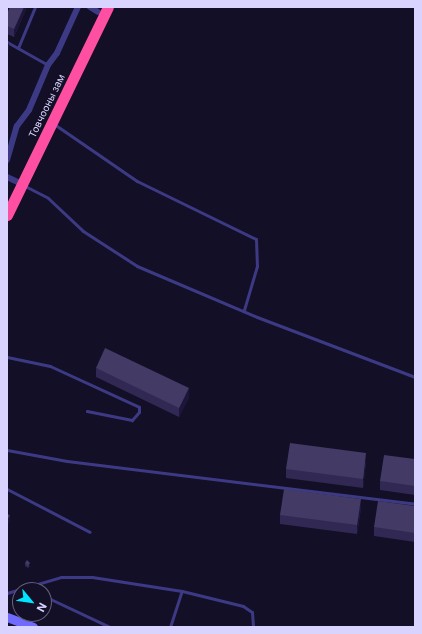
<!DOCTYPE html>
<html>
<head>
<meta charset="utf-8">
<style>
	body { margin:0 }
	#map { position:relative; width:422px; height:634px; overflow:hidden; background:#130f26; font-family:Inter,sans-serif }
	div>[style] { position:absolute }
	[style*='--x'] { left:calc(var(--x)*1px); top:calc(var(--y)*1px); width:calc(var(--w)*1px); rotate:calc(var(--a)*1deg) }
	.lane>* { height:3px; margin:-1.5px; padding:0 1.5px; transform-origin:1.5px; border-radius:1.5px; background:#3d3a85 }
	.street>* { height:6px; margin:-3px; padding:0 3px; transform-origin:3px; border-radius:3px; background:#3d3a85 }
	.secondary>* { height:9px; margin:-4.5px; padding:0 4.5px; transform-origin:4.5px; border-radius:4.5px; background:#6f6bff }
	.highway>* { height:11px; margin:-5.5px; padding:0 5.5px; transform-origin:5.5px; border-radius:5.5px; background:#ff4fa3 }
	.wall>* { inset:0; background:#312854 }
	.shaded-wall>* { inset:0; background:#1d163a }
	.building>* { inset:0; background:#433a66 }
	span { translate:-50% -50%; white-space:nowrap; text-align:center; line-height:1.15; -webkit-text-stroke:3px #130f26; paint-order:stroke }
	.street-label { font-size:10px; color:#d9d4ff }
	.frame { position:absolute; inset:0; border:8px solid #d9d4ff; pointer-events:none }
	.north { position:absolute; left:12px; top:582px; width:40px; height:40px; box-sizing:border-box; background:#130f26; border:1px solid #625e7d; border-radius:50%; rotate:119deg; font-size:11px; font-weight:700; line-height:16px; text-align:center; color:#d9d4ff }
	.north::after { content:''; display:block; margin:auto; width:14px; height:18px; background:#00e5ff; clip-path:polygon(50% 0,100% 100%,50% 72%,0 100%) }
</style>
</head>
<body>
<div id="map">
	<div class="lane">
		<div style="--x:7;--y:42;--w:47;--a:29.3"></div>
		<div style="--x:18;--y:48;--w:44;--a:-67.5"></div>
		<div style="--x:54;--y:124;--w:101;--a:34.5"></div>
		<div style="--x:137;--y:181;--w:132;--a:26"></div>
		<div style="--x:256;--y:239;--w:27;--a:88"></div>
		<div style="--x:257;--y:266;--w:46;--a:106.5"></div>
		<div style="--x:23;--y:185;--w:28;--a:27"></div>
		<div style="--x:48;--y:198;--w:48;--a:43.3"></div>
		<div style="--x:83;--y:231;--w:64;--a:32.9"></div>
		<div style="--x:137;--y:266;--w:130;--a:23"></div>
		<div style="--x:257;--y:317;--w:169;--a:20.8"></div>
		<div style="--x:7;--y:357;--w:44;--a:11.8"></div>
		<div style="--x:50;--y:366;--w:98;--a:24.7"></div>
		<div style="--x:139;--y:407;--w:5;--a:90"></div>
		<div style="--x:139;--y:412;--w:11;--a:131"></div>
		<div style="--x:132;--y:420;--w:46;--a:-168.7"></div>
		<div style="--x:7;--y:450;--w:61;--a:10.4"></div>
		<div style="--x:67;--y:461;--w:351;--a:7"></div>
		<div style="--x:7;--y:489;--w:93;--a:27.4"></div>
		<div style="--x:26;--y:587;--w:6;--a:31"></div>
		<div style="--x:7;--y:593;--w:56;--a:-16.5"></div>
		<div style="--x:61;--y:577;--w:31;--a:0"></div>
		<div style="--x:92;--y:577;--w:91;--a:8.8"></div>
		<div style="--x:182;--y:591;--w:63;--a:13.8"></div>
		<div style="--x:243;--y:606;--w:11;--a:34"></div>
		<div style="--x:252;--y:612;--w:15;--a:86"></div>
		<div style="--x:44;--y:596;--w:73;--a:25.2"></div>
		<div style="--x:170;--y:627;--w:38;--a:-72"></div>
	</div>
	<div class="street">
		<div style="--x:90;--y:7;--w:9;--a:32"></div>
		<div style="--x:7;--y:160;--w:35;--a:-74"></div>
		<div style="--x:17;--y:126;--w:20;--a:-53"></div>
		<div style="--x:29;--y:110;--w:49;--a:-67.1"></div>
		<div style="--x:48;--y:65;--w:15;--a:-53"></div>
		<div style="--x:57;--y:53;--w:51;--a:-65.5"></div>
		<div style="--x:7;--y:177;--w:17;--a:25"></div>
	</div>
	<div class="secondary">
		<div style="--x:7;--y:617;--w:28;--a:21"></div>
	</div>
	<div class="highway">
		<div style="--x:7;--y:215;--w:231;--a:-64.1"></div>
	</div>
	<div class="wall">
		<div style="clip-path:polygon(10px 7px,27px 7px,14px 37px,7px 34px,7px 14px)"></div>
		<div style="clip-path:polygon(96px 368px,189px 397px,179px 417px,96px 377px)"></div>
		<div style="clip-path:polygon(415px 459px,415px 495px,380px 490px,380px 481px)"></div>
		<div style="clip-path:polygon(366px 462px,363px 488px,286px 478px,286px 469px)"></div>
		<div style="clip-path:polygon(415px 506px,415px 542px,374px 536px,374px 527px)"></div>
		<div style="clip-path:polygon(361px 508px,357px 534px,280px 524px,280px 515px)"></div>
		<div style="clip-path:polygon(25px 563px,30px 566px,28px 568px,25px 566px)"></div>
	</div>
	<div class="shaded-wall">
		<div style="clip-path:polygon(24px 7px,27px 7px,14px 37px,14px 29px)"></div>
		<div style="clip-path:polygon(9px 42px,9px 49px,7px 54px,7px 47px)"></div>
		<div style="clip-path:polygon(189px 388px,189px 397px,179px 417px,179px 408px)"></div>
		<div style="clip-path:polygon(366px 453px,366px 462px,363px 488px,363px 479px)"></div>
		<div style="clip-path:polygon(361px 499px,361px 508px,357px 534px,357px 525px)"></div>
		<div style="clip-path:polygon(10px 515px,10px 521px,7px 528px,7px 521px)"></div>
	</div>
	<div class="building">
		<div style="clip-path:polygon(10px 7px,24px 7px,14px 29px,7px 26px,7px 14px)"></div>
		<div style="clip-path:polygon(7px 41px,9px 42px,7px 47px)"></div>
		<div style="clip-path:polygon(105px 348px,189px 388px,179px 408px,96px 368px)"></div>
		<div style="clip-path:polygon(290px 443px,366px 453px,363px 479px,286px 469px)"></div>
		<div style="clip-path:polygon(384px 455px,415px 459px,415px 486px,380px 481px)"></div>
		<div style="clip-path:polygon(284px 489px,361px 499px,357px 525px,280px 515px)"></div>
		<div style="clip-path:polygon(378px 501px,415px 506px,415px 533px,374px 527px)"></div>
		<div style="clip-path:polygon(7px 514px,10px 515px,7px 521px)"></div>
		<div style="clip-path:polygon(27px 560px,30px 563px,28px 566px,25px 563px)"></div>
	</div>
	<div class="street-label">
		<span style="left:47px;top:106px;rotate:-64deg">Товчооны зам</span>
	</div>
	<div class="frame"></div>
	<div class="north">N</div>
</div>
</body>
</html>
